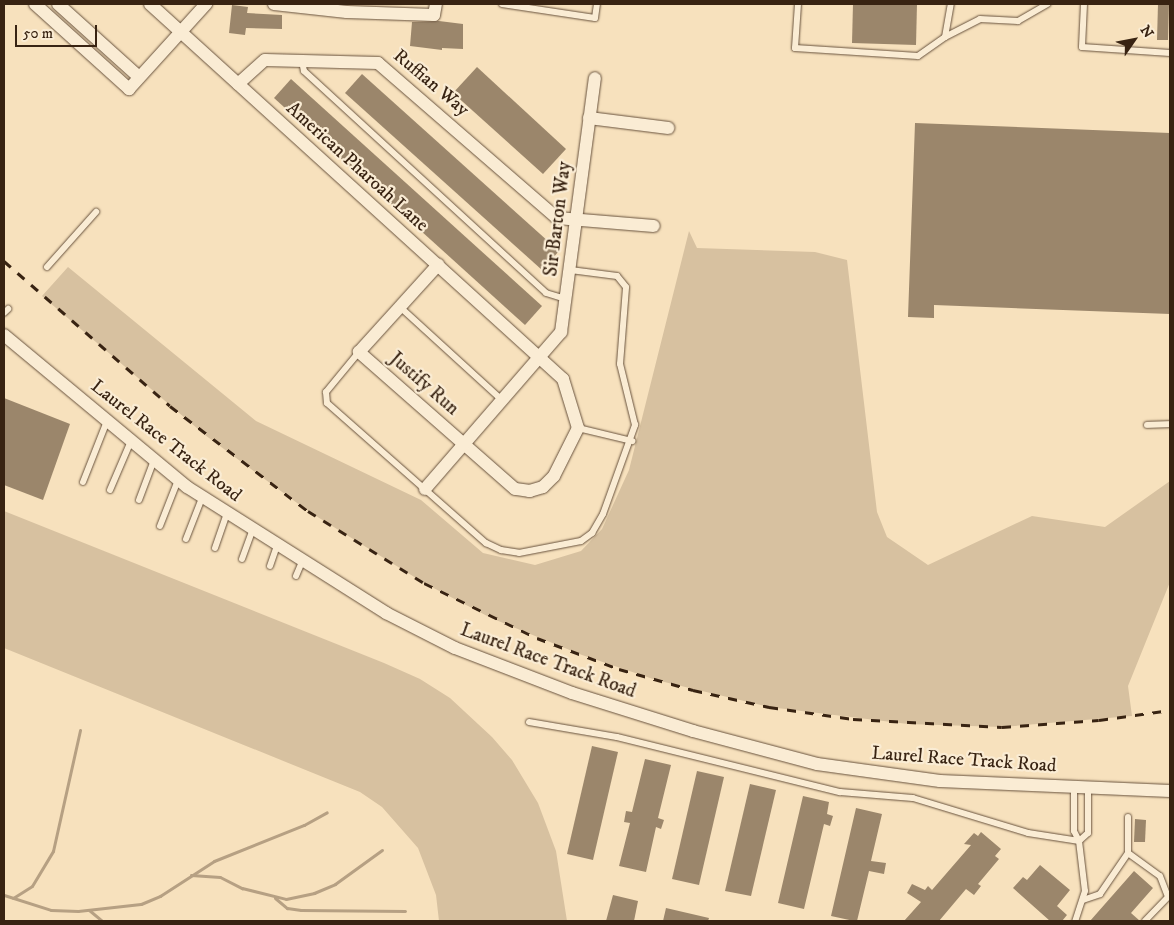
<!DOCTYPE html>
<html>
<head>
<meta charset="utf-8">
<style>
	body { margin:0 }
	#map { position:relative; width:1174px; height:925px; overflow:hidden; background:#f7e1bd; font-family:"IM FELL DW Pica",serif }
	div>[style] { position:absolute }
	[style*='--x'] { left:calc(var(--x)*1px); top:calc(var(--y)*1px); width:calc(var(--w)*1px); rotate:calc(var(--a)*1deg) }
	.green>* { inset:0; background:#d7c1a0 }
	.stream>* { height:3px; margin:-1.5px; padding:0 1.5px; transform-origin:1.5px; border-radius:1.5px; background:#b6a083 }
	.building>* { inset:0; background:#9b866b }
	.roads { filter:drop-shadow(0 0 1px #68523d) drop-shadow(0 0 1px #68523d) }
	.lane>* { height:6px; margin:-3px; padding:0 3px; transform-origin:3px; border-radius:3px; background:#faecd4 }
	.street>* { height:12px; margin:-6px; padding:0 6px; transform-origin:6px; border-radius:6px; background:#faecd4 }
	.rail>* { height:3px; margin-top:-1.5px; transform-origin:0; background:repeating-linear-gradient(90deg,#382312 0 9px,transparent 0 18px) }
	span { translate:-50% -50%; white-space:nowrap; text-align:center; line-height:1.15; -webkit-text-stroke:4.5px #faecd4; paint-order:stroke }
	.street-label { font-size:19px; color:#382312 }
	.frame { position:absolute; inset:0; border:5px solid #382312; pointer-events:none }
	.north { position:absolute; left:1109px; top:15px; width:50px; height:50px; -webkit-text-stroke:4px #faecd4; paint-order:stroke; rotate:57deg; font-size:14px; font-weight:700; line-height:20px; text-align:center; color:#382312 }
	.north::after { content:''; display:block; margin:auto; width:18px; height:22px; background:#382312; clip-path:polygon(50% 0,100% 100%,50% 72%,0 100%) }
	.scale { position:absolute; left:15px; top:25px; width:82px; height:22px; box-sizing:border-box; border:2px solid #382312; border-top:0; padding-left:6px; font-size:15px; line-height:18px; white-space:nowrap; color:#382312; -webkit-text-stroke:4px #faecd4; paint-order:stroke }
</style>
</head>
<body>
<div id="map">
	<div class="green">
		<div style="clip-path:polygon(689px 231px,697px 248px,815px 252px,847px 260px,877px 512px,887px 537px,928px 565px,1032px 516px,1105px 527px,1170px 481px,1170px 582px,1128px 686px,1132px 716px,1002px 727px,908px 724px,769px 707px,656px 680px,582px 655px,491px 618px,424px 583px,308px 511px,205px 435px,42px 296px,68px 267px,256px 421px,421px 500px,483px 553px,535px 565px,581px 551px,602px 529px,629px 470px)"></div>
		<div style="clip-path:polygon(4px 511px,384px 663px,420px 679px,450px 698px,492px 737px,512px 760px,538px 803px,556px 851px,567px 921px,439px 921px,436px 895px,418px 848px,382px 807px,360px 792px,4px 648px)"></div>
	</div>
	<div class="stream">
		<div style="--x:191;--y:875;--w:29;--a:4"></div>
		<div style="--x:220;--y:877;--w:25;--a:27"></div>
		<div style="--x:242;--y:888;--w:45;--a:14"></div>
		<div style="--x:286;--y:899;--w:29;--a:-12"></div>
		<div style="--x:314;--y:893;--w:23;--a:-23"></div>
		<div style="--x:335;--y:884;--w:58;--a:-35.9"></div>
		<div style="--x:4;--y:895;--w:49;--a:17.7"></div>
		<div style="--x:51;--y:910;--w:27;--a:2"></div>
		<div style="--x:78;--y:911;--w:63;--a:-6.3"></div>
		<div style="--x:141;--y:904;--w:21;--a:-23"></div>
		<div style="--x:160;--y:896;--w:64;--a:-32.9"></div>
		<div style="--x:214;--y:861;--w:97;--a:-21.8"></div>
		<div style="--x:304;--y:825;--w:26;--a:-29"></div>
		<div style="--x:13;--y:898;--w:22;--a:-32"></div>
		<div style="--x:32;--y:886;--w:41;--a:-59"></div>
		<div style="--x:53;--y:851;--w:124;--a:-77.4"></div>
		<div style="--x:275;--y:898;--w:16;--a:40"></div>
		<div style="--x:287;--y:908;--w:14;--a:8"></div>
		<div style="--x:301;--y:910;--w:104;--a:0.6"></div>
		<div style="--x:89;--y:910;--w:17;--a:40"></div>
	</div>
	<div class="building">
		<div style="clip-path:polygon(853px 4px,917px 4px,916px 45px,852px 43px)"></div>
		<div style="clip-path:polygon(1158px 4px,1169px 4px,1168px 40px,1157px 40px)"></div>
		<div style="clip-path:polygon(232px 5px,248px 7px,247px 13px,282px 15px,282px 29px,246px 28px,245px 35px,229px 33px)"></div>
		<div style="clip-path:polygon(439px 21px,463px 24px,463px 49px,442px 48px,442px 50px,410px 46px,412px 22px)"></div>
		<div style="clip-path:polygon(477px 67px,566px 149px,543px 174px,453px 93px)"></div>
		<div style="clip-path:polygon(362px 74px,559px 251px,542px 270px,345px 93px)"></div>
		<div style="clip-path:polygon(291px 79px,542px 306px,525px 325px,274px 98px)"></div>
		<div style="clip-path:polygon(915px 123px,1170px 133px,1170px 314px,934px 305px,934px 318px,908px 317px)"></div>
		<div style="clip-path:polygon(4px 398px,70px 424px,43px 500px,4px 485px)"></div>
		<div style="clip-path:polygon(592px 746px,618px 752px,593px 860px,567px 854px)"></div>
		<div style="clip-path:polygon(645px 759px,671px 765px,658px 818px,664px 820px,661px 829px,656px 827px,646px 872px,619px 866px,630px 823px,624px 822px,626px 811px,632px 812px)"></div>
		<div style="clip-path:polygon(697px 771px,724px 777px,699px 885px,672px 879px)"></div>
		<div style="clip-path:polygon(750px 784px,776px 790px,751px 896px,725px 891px)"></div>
		<div style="clip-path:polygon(803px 796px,829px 802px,827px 814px,833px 816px,830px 826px,824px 824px,804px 909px,778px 903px)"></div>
		<div style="clip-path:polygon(856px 808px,882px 814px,871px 861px,886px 863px,884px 874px,869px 871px,857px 921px,854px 921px,831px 916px)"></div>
		<div style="clip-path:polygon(1135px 819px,1146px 820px,1145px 842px,1134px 842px)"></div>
		<div style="clip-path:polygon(981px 832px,1001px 849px,995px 856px,999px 859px,978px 884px,981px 886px,974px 895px,966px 889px,939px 921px,904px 921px,921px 902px,907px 893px,912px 884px,925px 890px,928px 886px,932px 890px,971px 845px,964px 844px,974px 833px,978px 836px)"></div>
		<div style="clip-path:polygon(1040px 865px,1070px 890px,1057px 906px,1067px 915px,1062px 921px,1050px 921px,1013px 888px,1023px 877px,1027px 880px)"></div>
		<div style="clip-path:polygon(1134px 871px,1153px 888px,1131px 913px,1140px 921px,1090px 921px)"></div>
		<div style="clip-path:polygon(613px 895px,638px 901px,634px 921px,606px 921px)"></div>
		<div style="clip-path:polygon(666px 908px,709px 918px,708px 921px,663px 921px)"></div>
	</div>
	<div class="roads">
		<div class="lane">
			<div style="--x:502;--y:4;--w:94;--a:8.6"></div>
			<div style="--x:595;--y:18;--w:14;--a:-82"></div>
			<div style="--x:798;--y:4;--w:44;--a:93.9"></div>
			<div style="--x:795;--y:48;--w:123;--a:3.7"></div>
			<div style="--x:918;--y:56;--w:33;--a:-35"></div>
			<div style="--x:945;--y:37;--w:39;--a:-27"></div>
			<div style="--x:980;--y:19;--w:38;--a:3"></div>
			<div style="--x:1018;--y:21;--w:34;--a:-30"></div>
			<div style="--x:1084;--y:4;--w:43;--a:92.7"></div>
			<div style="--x:1082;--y:47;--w:88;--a:3.9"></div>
			<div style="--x:945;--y:37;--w:34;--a:-80"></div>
			<div style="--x:302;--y:61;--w:10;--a:79"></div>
			<div style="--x:304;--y:71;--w:328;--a:42.5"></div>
			<div style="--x:546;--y:293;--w:21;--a:17"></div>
			<div style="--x:47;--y:267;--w:74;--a:-48.3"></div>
			<div style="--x:400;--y:307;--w:138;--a:42.4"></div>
			<div style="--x:4;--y:313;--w:6;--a:-45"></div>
			<div style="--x:359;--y:352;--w:52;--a:129.5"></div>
			<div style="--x:326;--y:392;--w:11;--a:85"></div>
			<div style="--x:327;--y:403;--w:212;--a:41.4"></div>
			<div style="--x:486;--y:543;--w:17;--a:25"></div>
			<div style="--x:501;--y:550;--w:18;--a:9"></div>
			<div style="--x:519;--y:553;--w:63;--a:-11"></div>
			<div style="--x:581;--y:541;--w:14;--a:-36"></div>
			<div style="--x:592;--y:533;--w:22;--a:-60"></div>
			<div style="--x:603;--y:514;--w:95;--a:-70.2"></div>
			<div style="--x:635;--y:425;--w:63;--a:-103.8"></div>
			<div style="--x:620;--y:364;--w:77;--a:-85.5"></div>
			<div style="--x:626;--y:287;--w:14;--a:-129"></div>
			<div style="--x:617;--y:276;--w:47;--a:-172.7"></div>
			<div style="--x:1147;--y:425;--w:23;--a:-2"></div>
			<div style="--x:578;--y:428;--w:56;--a:13.5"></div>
			<div style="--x:83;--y:482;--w:66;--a:-68.5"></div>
			<div style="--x:110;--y:490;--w:53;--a:-66.8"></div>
			<div style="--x:139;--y:500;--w:43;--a:-69.4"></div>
			<div style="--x:160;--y:526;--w:49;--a:-68.6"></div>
			<div style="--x:186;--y:539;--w:44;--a:-68.7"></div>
			<div style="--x:215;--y:548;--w:36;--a:-71"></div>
			<div style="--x:242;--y:559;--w:30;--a:-70"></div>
			<div style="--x:270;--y:566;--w:21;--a:-71"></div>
			<div style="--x:296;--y:576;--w:15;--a:-67"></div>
			<div style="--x:529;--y:722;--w:89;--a:9.7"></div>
			<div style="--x:617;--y:737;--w:230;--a:13.9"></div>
			<div style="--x:840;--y:792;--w:73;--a:4.7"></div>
			<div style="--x:913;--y:798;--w:120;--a:16.9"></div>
			<div style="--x:1028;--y:833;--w:52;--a:8.9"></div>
			<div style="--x:1079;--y:841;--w:50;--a:83.2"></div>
			<div style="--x:1085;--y:891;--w:32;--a:108"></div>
			<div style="--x:1074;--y:787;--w:44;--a:90"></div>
			<div style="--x:1074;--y:831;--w:11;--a:63"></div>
			<div style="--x:1079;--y:841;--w:12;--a:-42"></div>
			<div style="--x:1088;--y:833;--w:46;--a:-90"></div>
			<div style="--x:1128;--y:817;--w:36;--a:90"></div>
			<div style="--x:1083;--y:900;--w:18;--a:-19"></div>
			<div style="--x:1100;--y:894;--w:50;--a:-55.7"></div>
			<div style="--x:1128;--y:853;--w:39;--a:36"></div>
			<div style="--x:1160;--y:876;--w:22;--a:69"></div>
			<div style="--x:1168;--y:897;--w:33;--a:134"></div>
		</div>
		<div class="street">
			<div style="--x:35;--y:4;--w:127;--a:42.1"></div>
			<div style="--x:129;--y:89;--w:115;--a:-47.8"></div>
			<div style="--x:58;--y:4;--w:109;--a:42"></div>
			<div style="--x:150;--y:4;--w:558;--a:42.24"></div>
			<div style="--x:563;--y:379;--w:51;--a:73"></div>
			<div style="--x:578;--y:428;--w:54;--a:116.6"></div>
			<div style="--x:554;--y:476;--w:16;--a:135"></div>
			<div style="--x:543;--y:487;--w:14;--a:163"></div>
			<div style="--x:530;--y:491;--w:15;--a:-172"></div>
			<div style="--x:515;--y:489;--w:208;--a:-138.7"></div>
			<div style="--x:359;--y:352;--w:118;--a:-47.8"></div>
			<div style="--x:274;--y:4;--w:73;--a:6.3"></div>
			<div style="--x:347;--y:12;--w:87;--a:2"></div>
			<div style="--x:434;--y:15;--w:11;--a:-80"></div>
			<div style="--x:238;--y:84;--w:36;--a:-42"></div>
			<div style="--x:265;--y:60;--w:113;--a:1.5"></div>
			<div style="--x:378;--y:63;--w:237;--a:40.9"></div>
			<div style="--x:557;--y:218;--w:97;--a:4.7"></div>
			<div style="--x:589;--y:118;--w:80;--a:7.2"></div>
			<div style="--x:4;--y:335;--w:238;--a:39.7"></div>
			<div style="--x:187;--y:487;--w:236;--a:32.3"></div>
			<div style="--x:386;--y:613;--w:77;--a:26.9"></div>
			<div style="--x:455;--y:648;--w:125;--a:21"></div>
			<div style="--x:572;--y:693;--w:127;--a:17.4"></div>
			<div style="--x:693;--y:731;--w:128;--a:14.9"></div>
			<div style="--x:817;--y:764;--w:124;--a:7.9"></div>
			<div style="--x:940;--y:781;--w:230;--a:2.5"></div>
			<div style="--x:425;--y:489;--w:208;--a:-49.1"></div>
			<div style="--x:561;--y:332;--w:256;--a:-82.4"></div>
		</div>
	</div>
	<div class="rail">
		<div style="--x:4;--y:261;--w:220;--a:41.1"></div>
		<div style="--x:170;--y:406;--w:173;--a:37.3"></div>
		<div style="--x:308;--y:511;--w:137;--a:31.8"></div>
		<div style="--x:424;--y:583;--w:126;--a:26"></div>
		<div style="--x:537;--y:638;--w:88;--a:20.7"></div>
		<div style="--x:619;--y:669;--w:77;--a:15.8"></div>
		<div style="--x:693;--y:690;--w:78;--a:12.6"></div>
		<div style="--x:769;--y:707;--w:85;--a:8.1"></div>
		<div style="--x:853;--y:719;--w:149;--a:3.1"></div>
		<div style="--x:1002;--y:727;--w:97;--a:-4.1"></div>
		<div style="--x:1099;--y:720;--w:72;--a:-8"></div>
	</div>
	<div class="street-label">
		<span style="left:431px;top:83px;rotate:40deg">Ruffian Way</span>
		<span style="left:357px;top:167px;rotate:42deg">American Pharoah Lane</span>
		<span style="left:558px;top:219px;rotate:-83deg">Sir Barton Way</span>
		<span style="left:424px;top:384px;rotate:41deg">Justify Run</span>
		<span style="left:166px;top:441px;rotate:38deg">Laurel Race Track Road</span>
		<span style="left:548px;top:661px;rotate:20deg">Laurel Race Track Road</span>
		<span style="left:964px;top:760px;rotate:4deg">Laurel Race Track Road</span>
	</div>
	<div class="frame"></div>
	<div class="north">N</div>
	<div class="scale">50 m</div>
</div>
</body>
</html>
